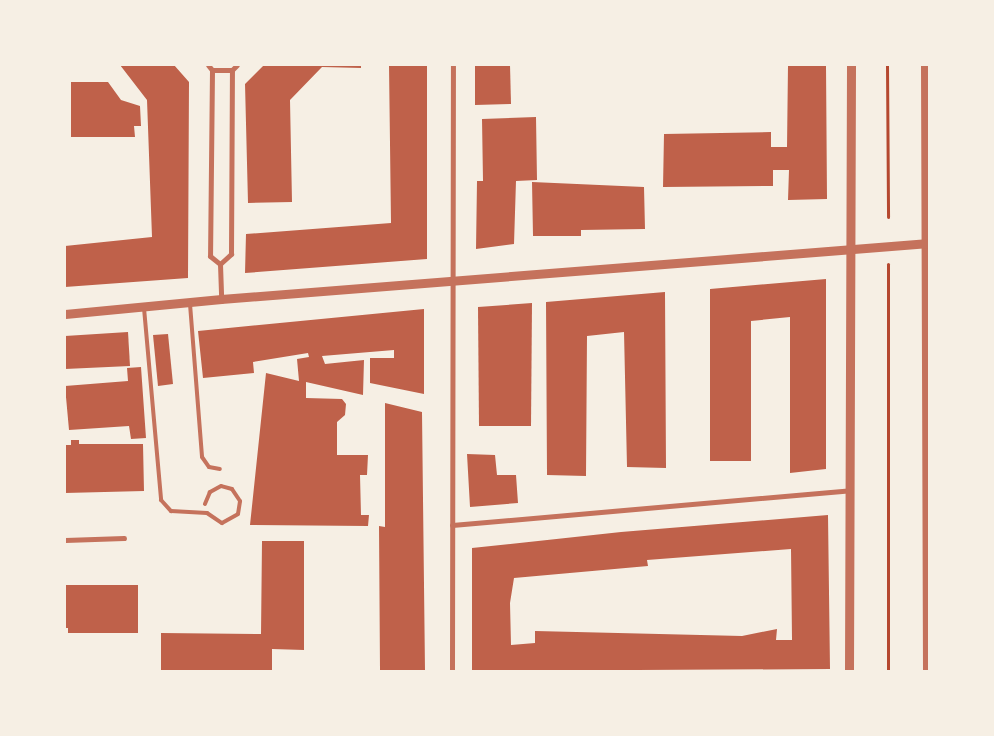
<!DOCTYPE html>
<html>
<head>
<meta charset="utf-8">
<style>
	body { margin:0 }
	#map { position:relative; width:994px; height:736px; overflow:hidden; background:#f6efe4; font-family:"PT Sans Narrow",sans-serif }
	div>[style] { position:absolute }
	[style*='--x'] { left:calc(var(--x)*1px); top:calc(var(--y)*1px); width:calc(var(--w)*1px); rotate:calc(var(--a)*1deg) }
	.building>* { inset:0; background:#bf614a }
	.path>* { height:3px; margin:-1.5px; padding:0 1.5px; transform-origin:1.5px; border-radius:1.5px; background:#b5482f }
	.service>* { height:4px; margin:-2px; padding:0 2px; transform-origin:2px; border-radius:2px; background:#c5725c }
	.minor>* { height:5px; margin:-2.5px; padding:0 2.5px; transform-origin:2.5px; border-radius:2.5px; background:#c5725c }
	.tertiary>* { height:9px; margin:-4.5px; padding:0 4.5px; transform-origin:4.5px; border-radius:4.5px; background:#c5725c }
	span { translate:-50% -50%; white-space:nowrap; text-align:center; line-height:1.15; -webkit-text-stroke:5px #f6efe4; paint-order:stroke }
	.frame { position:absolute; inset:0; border:66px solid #f6efe4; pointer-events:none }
</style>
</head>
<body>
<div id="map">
	<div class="building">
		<div style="clip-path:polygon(120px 65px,174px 65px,189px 82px,188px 278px,65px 287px,65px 246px,152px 237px,147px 100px)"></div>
		<div style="clip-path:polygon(264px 65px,361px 65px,361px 68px,322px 67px,290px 100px,292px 202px,248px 203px,245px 84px)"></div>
		<div style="clip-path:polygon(389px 65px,427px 65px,427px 259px,245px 273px,246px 234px,391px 223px)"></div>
		<div style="clip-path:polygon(475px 65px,510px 65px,511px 104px,475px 105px)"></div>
		<div style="clip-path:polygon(788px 65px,826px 65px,827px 199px,788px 200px,789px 170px,773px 170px,773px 186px,663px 187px,664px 134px,771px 132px,771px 147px,787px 147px)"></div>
		<div style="clip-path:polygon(71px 82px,108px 82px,121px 100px,140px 106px,141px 126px,134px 126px,135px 137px,71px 137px)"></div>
		<div style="clip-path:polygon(536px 117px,537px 180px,516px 181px,514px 244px,476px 249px,477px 181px,483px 181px,482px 119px)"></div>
		<div style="clip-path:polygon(532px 182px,644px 187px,645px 229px,581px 230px,581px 236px,533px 236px)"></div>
		<div style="clip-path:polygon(826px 279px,826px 469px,790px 473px,790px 317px,751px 321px,751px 461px,710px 461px,710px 289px)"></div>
		<div style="clip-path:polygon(665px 292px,666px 468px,627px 467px,624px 332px,587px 336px,586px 476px,547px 475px,546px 302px)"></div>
		<div style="clip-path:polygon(532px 303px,531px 426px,479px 426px,478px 307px)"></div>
		<div style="clip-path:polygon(424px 309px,424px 394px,370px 383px,370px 358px,394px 358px,394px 350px,322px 356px,325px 364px,364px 360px,363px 395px,306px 382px,306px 398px,342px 399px,346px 404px,345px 415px,337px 422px,337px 455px,368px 455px,367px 475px,360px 475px,361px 515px,369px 515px,368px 526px,250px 525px,266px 373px,299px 381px,297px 359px,309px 357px,308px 353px,253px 362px,254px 373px,203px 378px,198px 331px)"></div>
		<div style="clip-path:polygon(128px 332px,130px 366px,65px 369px,65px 336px)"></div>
		<div style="clip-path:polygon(168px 334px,173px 384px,158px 386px,153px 335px)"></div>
		<div style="clip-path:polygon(141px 367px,146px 438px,131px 439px,129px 426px,69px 430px,65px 386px,128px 381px,127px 368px)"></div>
		<div style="clip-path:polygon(385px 403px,422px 412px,425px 671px,380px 671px,379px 526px,385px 527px)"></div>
		<div style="clip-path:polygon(71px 440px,79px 440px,79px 444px,143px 444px,144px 491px,65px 493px,65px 445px,71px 445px)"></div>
		<div style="clip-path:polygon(467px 454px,495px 455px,497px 475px,516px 475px,518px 503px,470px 507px)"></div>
		<div style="clip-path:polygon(evenodd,828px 515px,830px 669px,472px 671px,472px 548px,621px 532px,828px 515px,791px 549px,792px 640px,776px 640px,777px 629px,742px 636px,535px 631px,535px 643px,511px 645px,510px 603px,514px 578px,648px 566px,647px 560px,791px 549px)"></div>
		<div style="clip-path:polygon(262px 541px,304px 541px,304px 650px,272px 649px,272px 671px,161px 671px,161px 633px,261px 634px)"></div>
		<div style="clip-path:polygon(65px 585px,138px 585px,138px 633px,68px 633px,68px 628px,65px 628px)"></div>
	</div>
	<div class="path">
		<div style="--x:887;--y:65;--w:152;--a:89.6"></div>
		<div style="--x:888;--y:264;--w:407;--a:90"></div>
	</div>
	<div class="service">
		<div style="--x:190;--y:304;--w:153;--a:85.5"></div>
		<div style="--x:202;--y:457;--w:12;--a:55"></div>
		<div style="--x:209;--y:467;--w:11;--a:10"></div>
		<div style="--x:144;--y:308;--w:193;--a:84.9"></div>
		<div style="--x:161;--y:500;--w:15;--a:48"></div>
		<div style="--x:171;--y:511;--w:36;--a:3"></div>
		<div style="--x:207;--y:513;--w:18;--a:34"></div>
		<div style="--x:222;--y:523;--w:18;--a:-29"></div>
		<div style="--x:238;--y:514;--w:13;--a:-81"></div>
		<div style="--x:240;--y:501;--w:14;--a:-124"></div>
		<div style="--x:232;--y:489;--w:11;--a:-165"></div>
		<div style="--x:221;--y:486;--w:13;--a:151"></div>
		<div style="--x:210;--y:492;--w:13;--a:113"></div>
	</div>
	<div class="minor">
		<div style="--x:208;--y:65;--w:6;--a:51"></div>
		<div style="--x:212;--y:70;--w:20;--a:0"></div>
		<div style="--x:232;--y:70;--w:7;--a:-45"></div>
		<div style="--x:212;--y:70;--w:186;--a:90.6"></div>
		<div style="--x:210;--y:256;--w:13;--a:39"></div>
		<div style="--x:220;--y:264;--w:15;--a:-42"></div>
		<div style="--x:231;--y:254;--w:184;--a:-89.7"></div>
		<div style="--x:220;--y:264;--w:35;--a:88"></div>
		<div style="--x:452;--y:525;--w:400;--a:-5"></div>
		<div style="--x:65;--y:540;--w:59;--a:-1.9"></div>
		<div style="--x:452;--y:671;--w:606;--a:-89.91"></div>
	</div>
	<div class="tertiary">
		<div style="--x:925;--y:65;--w:606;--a:89.81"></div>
		<div style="--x:65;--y:314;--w:157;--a:-5.5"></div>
		<div style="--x:221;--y:299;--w:710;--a:-4.52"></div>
		<div style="--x:849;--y:671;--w:606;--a:-89.81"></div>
	</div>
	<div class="frame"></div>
</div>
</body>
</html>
